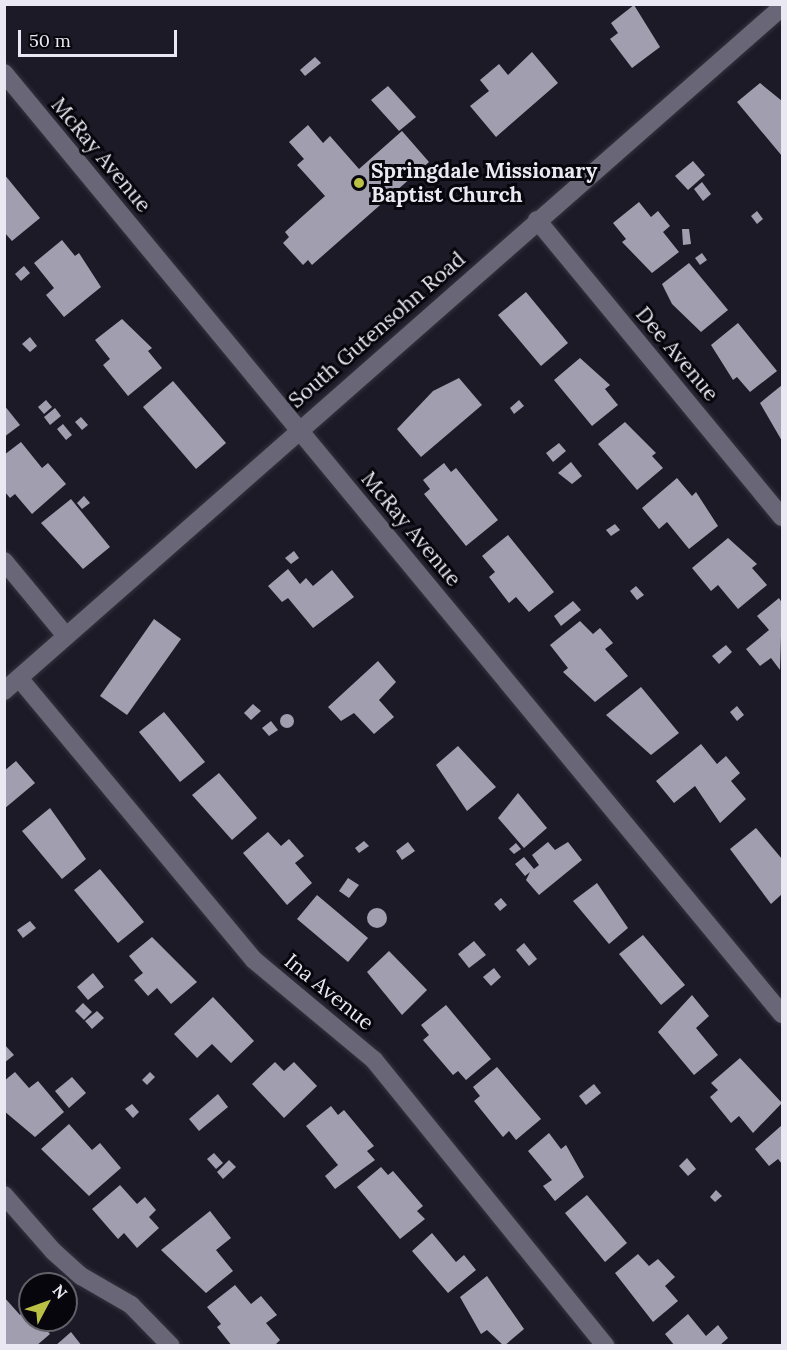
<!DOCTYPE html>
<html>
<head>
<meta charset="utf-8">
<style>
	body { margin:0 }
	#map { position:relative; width:787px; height:1350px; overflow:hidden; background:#1d1a28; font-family:Lora,serif }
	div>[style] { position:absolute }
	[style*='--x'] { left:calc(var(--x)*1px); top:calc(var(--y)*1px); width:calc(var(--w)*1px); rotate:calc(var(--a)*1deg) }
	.building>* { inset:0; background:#a19eb0 }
	.round { border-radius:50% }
	.roads { filter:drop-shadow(0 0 2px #34333d) drop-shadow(0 0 2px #34333d) }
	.minor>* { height:18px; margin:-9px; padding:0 9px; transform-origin:9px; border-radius:9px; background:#696777 }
	.dots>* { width:16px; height:16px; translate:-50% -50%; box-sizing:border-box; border:3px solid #07060c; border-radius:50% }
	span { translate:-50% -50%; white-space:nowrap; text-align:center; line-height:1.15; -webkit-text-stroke:6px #07060c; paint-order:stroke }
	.street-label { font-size:21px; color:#eae9f3 }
	.poi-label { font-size:21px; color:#eae9f3; font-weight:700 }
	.left { translate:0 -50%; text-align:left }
	.frame { position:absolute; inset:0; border:6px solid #eae9f3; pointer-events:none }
	.north { position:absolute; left:18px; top:1272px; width:60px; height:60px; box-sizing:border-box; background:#07060c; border:2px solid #626168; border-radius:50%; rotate:49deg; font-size:16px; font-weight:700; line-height:24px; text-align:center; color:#eae9f3 }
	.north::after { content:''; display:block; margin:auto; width:21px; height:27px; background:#bac045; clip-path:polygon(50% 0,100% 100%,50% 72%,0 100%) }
	.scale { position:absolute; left:18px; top:30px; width:159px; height:27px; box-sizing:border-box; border:3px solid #eae9f3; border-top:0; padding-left:8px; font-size:18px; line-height:21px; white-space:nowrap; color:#eae9f3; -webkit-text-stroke:4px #07060c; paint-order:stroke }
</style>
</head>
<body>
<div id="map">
	<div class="building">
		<div style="clip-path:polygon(634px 5px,660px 47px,632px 68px,610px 39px,618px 33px,611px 23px)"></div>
		<div style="clip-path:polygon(532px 52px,558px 83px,496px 137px,470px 106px,489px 91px,480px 80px,499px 64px,508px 75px)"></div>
		<div style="clip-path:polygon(315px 57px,321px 63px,305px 76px,300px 70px)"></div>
		<div style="clip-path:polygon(760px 83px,782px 101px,782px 156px,737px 102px)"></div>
		<div style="clip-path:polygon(388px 86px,416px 117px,399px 131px,371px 100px)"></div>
		<div style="clip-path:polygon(308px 125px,323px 143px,330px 136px,359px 169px,402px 131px,429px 162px,312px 265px,308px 260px,303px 265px,283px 243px,289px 237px,285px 232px,325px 196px,297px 165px,304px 159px,289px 142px)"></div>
		<div style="clip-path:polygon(693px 161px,705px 175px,688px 190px,675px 176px)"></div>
		<div style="clip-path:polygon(4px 174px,40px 218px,12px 241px,4px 232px)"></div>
		<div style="clip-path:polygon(702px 182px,711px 194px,703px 201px,694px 189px)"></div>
		<div style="clip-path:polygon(639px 202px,651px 217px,658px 211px,670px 226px,663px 232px,679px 252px,652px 273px,622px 242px,626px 239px,613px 223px)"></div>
		<div style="clip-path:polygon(757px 211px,763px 219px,757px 224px,751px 216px)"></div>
		<div style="clip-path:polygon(682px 229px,689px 229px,691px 244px,683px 245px)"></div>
		<div style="clip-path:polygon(62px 240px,75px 256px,79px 253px,101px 287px,64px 317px,46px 295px,54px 288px,34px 263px)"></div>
		<div style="clip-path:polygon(702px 253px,707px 260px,700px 265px,695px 258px)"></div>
		<div style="clip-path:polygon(689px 263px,728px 310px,701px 332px,672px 304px,662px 284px)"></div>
		<div style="clip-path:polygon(24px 266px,30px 273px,21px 281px,15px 274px)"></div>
		<div style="clip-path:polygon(526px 292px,568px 343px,541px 366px,498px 315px)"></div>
		<div style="clip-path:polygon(122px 319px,152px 348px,148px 351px,162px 368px,128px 396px,103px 365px,110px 359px,95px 340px)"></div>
		<div style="clip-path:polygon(738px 323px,777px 371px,750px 392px,737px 377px,733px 380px,711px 345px)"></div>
		<div style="clip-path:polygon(30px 337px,37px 346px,30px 352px,22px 344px)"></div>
		<div style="clip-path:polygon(580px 358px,610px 385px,605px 389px,618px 405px,592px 426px,554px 380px)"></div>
		<div style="clip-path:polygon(459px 378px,482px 405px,421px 457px,397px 429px,433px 391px)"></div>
		<div style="clip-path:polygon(173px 381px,226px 443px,196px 469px,143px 407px)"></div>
		<div style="clip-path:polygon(782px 385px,782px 441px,760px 403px)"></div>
		<div style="clip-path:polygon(46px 400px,52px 407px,44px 414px,38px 407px)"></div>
		<div style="clip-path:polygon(519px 400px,524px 406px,514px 414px,510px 408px)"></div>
		<div style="clip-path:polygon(4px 405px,20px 425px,4px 437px)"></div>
		<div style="clip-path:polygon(55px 408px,61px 416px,50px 425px,44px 417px)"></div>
		<div style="clip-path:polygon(81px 417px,88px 425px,82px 430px,75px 422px)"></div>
		<div style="clip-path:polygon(625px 422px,656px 453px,652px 456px,663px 468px,637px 490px,598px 444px)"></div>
		<div style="clip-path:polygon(63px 424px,72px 435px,66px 440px,57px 429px)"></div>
		<div style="clip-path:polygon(21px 442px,42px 468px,48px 463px,66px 484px,32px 514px,15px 494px,10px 498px,4px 491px,4px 455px)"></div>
		<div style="clip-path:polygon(559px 443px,566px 451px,553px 462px,546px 453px)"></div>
		<div style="clip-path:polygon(571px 462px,582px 476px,572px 484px,558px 473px)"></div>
		<div style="clip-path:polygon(444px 463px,451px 472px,456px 468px,498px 520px,466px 546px,424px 494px,430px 489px,423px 480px)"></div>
		<div style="clip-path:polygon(677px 478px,692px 496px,696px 492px,718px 526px,689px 549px,667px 522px,659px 529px,642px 508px)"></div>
		<div style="clip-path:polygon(84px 496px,90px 503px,82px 509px,77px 503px)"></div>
		<div style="clip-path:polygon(71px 499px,110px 547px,83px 569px,41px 523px)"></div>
		<div style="clip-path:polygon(615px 524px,620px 530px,611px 536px,606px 530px)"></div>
		<div style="clip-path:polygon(508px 535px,554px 592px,529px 612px,516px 597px,509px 603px,489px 577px,495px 572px,482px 556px)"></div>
		<div style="clip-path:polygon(728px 538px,757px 564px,752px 568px,767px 585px,738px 609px,718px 585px,711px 591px,692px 568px)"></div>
		<div style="clip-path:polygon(294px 551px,299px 558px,291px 564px,285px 558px)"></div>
		<div style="clip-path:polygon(288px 569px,300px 584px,306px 578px,313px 586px,332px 570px,354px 597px,313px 628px,288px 598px,282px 602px,268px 586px)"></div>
		<div style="clip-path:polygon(636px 586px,644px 595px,637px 600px,630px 591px)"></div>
		<div style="clip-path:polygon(779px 598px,782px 603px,780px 670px,771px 658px,760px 666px,746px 649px,769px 630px,757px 616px)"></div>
		<div style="clip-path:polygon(573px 601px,581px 610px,561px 626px,554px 616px)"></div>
		<div style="clip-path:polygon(154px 619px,181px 639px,127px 715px,100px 696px)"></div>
		<div style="clip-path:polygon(580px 621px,593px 634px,600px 628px,613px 643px,605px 649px,628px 676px,595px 702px,563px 672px,568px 668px,550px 645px)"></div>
		<div style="clip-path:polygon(726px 645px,732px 652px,719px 664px,712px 656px)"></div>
		<div style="clip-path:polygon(378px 661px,396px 682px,379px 700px,394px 717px,374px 734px,354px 713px,341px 721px,328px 707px)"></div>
		<div style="clip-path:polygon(641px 687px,679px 733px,651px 755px,606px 715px)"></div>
		<div style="clip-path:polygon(253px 704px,261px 711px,251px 720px,244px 713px)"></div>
		<div style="clip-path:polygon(737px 706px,744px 715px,737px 721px,730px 712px)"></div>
		<div style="clip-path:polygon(164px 712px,205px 762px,180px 782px,139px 732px)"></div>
		<div class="round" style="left:280px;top:714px;width:14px;height:14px"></div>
		<div style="clip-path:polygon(271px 721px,278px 730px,269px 736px,262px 728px)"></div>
		<div style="clip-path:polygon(701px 744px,717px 764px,726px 756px,740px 773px,731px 781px,746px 799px,720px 823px,695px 786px,674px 803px,656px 781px)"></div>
		<div style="clip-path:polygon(458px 746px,496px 787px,467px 811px,436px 765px)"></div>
		<div style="clip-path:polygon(16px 761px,35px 783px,4px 809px,4px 771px)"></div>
		<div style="clip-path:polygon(219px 773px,257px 818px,232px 840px,192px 795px)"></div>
		<div style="clip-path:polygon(518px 793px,547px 828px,524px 848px,498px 818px)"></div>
		<div style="clip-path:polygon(50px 808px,86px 859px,62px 879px,22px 831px)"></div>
		<div style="clip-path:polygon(756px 828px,782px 859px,782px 894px,771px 904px,730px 849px)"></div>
		<div style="clip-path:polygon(268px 832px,281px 846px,289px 839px,304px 856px,295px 863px,312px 883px,287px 905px,243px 853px)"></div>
		<div style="clip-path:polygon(364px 841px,369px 846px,359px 853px,355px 848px)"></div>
		<div style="clip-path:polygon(408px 842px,415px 851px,402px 860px,396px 851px)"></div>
		<div style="clip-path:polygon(548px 842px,555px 850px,568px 842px,582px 860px,539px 895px,526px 880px,530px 872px,525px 876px,515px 864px,524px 857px,534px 869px,539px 865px,532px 855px)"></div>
		<div style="clip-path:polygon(516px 843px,521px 849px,514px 854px,509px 849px)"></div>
		<div style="clip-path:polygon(100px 869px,144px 922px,118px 943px,74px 890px)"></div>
		<div style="clip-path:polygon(348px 878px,359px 885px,349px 898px,339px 891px)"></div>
		<div style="clip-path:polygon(597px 883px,628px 928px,609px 944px,573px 901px)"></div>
		<div style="clip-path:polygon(317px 895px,368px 938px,348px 962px,297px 919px)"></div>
		<div style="clip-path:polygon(501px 898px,507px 905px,500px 911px,494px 904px)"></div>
		<div class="round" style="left:367px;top:908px;width:20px;height:20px"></div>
		<div style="clip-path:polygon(30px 921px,36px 928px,23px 938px,17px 930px)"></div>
		<div style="clip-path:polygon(643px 935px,685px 985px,661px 1005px,619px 954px)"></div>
		<div style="clip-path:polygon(152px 937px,197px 982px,171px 1004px,157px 988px,148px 996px,134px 980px,143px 973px,129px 956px)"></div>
		<div style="clip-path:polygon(474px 941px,486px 955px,469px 968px,458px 954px)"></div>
		<div style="clip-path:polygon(524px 943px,537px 959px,529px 966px,516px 950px)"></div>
		<div style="clip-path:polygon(389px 951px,427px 990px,402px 1015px,367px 972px)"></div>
		<div style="clip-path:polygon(494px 968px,501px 977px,491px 986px,483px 977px)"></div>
		<div style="clip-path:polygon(93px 973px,104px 987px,88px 1000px,77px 987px)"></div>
		<div style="clip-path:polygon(692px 995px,709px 1016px,696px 1028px,718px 1055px,694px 1075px,658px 1032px)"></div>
		<div style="clip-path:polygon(213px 997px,254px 1041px,231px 1063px,212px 1044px,197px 1058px,174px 1034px)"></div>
		<div style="clip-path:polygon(83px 1003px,92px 1012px,84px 1020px,75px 1011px)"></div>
		<div style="clip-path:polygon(446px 1005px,491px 1059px,466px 1080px,458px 1071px,453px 1075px,423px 1040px,429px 1035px,421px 1025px)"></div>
		<div style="clip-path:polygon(97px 1011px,104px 1018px,92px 1029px,85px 1021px)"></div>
		<div style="clip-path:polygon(4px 1044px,14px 1055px,4px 1063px)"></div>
		<div style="clip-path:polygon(740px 1058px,782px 1103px,753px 1133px,739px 1116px,731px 1123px,710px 1097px,718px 1090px,711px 1083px)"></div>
		<div style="clip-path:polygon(275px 1062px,284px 1071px,294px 1062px,317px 1086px,284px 1118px,252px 1084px)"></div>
		<div style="clip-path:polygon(497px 1067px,541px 1119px,516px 1140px,509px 1131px,503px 1137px,474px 1101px,480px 1096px,473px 1087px)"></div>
		<div style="clip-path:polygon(15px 1072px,29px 1088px,38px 1081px,64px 1112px,35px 1137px,4px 1111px,4px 1081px)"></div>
		<div style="clip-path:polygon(150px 1072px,155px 1077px,147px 1085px,142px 1080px)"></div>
		<div style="clip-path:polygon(72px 1077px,86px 1093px,69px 1108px,55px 1091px)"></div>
		<div style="clip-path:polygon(594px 1084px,601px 1093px,586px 1105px,579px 1096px)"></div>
		<div style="clip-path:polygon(218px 1094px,228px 1107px,199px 1131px,189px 1119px)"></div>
		<div style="clip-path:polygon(132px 1104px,139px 1112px,133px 1118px,125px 1109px)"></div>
		<div style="clip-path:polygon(331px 1106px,338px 1115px,344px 1110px,374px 1146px,367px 1151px,375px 1160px,335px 1189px,325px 1176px,338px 1165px,306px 1126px)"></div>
		<div style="clip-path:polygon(69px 1124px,92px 1150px,100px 1143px,121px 1168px,89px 1196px,41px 1149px)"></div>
		<div style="clip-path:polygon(782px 1125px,782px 1164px,778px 1159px,769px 1166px,755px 1149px)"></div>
		<div style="clip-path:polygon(549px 1133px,561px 1149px,566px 1145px,584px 1177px,555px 1201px,543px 1186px,552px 1180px,528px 1151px)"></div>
		<div style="clip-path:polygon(214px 1153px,223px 1163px,216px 1169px,207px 1159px)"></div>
		<div style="clip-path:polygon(687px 1158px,696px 1169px,688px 1176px,679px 1166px)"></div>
		<div style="clip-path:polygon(229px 1160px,236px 1167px,223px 1179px,217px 1172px)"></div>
		<div style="clip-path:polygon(381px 1167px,388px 1175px,393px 1171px,423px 1206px,417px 1211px,425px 1219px,400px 1239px,357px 1187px)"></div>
		<div style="clip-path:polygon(120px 1185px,137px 1204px,145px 1197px,156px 1210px,149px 1217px,159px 1228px,137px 1248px,124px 1233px,118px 1239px,92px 1209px)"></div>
		<div style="clip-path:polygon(716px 1190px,722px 1196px,715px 1202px,710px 1197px)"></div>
		<div style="clip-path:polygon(587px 1195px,627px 1243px,605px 1262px,565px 1213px)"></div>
		<div style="clip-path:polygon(210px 1211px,231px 1238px,216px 1250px,233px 1271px,206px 1293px,161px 1250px)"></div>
		<div style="clip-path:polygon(432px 1233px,456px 1262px,464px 1255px,476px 1270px,448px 1293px,412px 1251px)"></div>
		<div style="clip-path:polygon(638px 1254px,649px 1266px,658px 1259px,675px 1277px,665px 1286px,678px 1301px,653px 1322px,615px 1273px)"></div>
		<div style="clip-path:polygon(487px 1276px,524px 1329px,504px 1346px,487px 1330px,481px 1334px,460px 1297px)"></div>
		<div style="clip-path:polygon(235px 1285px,251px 1304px,261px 1296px,277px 1315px,266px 1323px,280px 1340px,274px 1346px,232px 1346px,217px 1327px,221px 1324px,207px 1307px)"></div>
		<div style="clip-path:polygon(4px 1297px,20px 1315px,28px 1308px,30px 1320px,38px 1320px,50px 1334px,36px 1346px,4px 1346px)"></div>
		<div style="clip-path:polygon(688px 1314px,706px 1336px,718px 1325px,728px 1338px,719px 1346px,675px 1346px,665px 1334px)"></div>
		<div style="clip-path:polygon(71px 1332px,82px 1346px,55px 1346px)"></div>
	</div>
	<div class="roads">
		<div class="minor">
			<div style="--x:4;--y:73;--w:1221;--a:50.42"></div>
			<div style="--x:537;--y:220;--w:385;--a:50.5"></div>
			<div style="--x:4;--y:561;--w:97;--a:50.4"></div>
			<div style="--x:19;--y:678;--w:367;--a:50.2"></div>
			<div style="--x:254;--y:960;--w:156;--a:39.8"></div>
			<div style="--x:374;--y:1060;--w:368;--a:51"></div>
			<div style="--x:4;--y:691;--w:1036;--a:-41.32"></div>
			<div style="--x:4;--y:1195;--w:74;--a:48.8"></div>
			<div style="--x:53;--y:1251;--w:38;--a:42"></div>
			<div style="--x:81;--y:1276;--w:58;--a:30.1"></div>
			<div style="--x:131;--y:1305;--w:57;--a:45.7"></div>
		</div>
	</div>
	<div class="dots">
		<div style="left:359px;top:183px;background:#bac045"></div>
	</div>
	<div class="street-label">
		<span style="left:101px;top:155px;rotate:50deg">McRay Avenue</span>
		<span style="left:377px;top:330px;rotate:-41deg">South Gutensohn Road</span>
		<span style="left:677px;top:354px;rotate:50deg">Dee Avenue</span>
		<span style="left:411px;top:529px;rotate:50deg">McRay Avenue</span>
		<span style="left:329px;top:992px;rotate:39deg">Ina Avenue</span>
	</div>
	<div class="poi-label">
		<span class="left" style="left:371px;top:183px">Springdale Missionary<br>Baptist Church</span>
	</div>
	<div class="frame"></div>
	<div class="north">N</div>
	<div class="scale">50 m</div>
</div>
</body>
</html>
